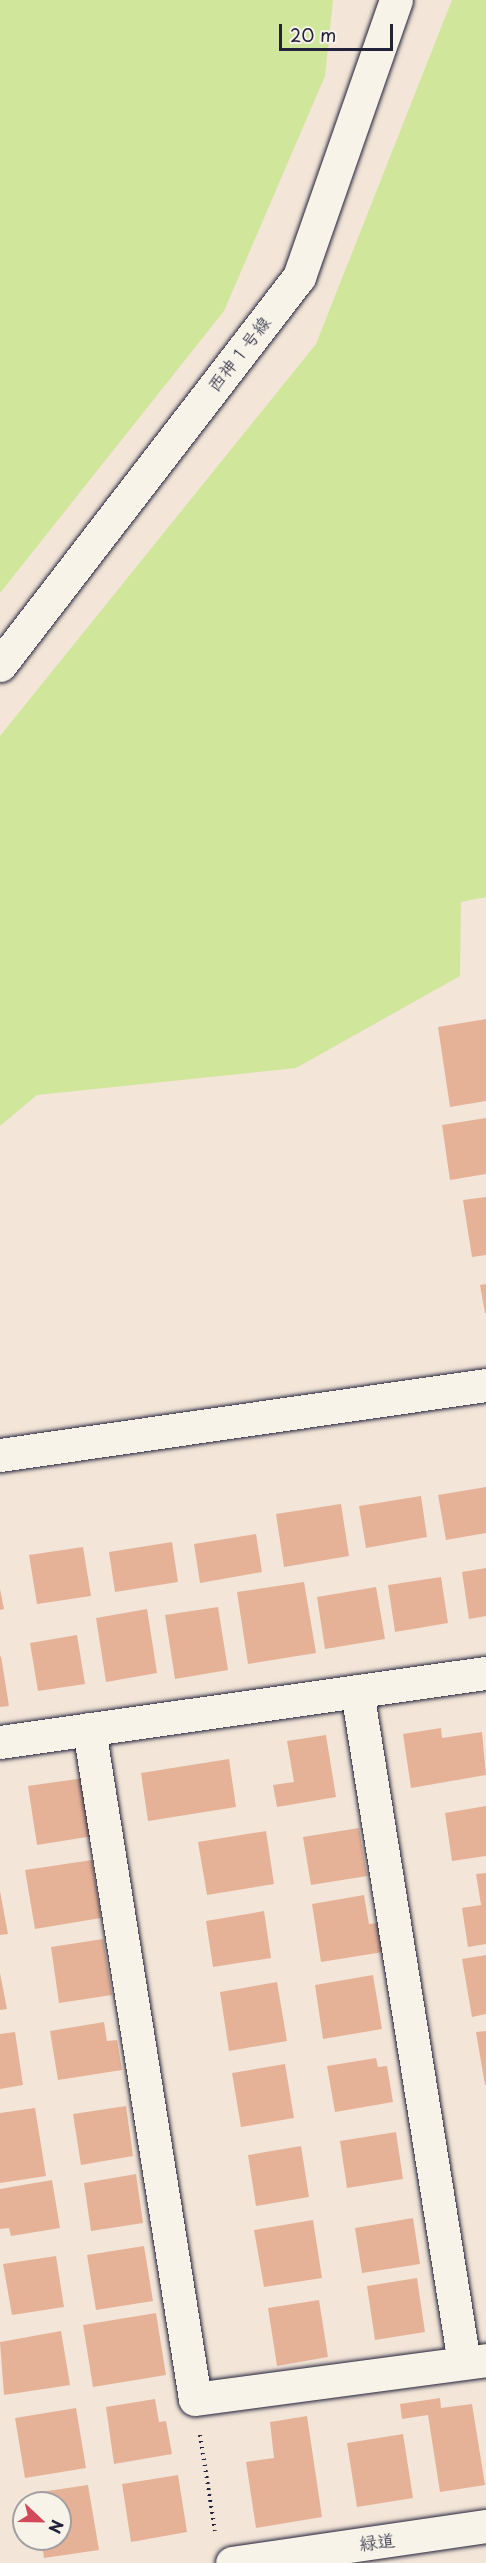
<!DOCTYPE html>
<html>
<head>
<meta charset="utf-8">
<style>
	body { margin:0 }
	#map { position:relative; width:486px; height:2563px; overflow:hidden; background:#f3e6d8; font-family:"Playpen Sans","Klee One",sans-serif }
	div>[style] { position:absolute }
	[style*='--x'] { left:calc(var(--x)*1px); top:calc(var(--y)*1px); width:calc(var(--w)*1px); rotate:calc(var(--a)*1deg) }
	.green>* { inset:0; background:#cfe69b }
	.building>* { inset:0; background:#e5b298 }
	.path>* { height:4px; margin-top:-2px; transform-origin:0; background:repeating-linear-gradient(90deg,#22223b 0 1.5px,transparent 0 6px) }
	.roads { filter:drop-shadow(0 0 2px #22223b) drop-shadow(0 0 2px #22223b) }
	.pedestrian>* { height:33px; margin:-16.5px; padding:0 16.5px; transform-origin:16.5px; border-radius:16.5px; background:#f7f3e8 }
	.minor>* { height:33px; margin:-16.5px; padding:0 16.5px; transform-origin:16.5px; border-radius:16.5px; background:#f7f3e8 }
	.tertiary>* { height:33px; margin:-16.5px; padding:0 16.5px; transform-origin:16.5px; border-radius:16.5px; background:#f7f3e8 }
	span { translate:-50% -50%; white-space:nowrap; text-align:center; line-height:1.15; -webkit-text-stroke:4.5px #f7f3e8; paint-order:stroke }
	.street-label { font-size:18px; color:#22223b }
	.north { position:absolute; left:12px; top:2491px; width:60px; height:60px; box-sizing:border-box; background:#f7f3e8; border:2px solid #a29fa3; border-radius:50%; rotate:112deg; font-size:16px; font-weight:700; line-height:24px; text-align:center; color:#22223b }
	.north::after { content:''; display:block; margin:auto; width:21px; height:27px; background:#d1495b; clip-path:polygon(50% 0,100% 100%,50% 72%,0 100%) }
	.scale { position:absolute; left:279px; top:24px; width:114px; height:27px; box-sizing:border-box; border:3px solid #22223b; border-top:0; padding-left:8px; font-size:18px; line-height:21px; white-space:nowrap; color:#22223b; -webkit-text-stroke:4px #f7f3e8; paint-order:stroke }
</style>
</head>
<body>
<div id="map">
	<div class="green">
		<div style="clip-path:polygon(0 0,333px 0,325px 76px,224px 311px,0 593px)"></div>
		<div style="clip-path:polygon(452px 0,486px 0,486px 897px,461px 902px,460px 976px,296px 1068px,37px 1095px,0 1126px,0 736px,316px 344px)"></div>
	</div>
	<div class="building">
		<div style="clip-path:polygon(486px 1019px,486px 1101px,450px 1107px,438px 1027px)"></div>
		<div style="clip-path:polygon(486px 1118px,486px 1174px,450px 1180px,442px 1125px)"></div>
		<div style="clip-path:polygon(486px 1197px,486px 1255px,472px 1257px,463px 1200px)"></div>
		<div style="clip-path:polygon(486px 1284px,486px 1313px,485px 1313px,480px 1285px)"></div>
		<div style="clip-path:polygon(486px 1487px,486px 1533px,446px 1540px,438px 1495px)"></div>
		<div style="clip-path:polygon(421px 1496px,427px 1537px,366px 1548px,359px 1506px)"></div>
		<div style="clip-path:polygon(341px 1504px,349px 1556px,284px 1567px,276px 1514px)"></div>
		<div style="clip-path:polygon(256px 1534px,262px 1572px,200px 1583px,194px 1544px)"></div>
		<div style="clip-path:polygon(172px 1542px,178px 1582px,115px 1592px,109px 1552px)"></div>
		<div style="clip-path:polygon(83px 1547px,91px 1596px,37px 1604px,29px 1555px)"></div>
		<div style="clip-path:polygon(486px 1568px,486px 1616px,469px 1619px,462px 1572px)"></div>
		<div style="clip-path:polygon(441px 1577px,448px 1623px,395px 1632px,388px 1585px)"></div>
		<div style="clip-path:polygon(304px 1582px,316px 1653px,248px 1664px,237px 1592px)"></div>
		<div style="clip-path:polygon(376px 1587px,385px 1639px,325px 1649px,317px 1597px)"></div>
		<div style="clip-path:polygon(0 1589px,4px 1609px,0 1610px)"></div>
		<div style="clip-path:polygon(218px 1607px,228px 1670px,175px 1679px,165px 1615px)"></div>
		<div style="clip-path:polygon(147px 1609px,157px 1673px,106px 1682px,96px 1618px)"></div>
		<div style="clip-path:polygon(77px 1635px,85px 1684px,38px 1691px,30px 1643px)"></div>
		<div style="clip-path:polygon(1px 1656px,9px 1706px,0 1707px,0 1657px)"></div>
		<div style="clip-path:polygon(441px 1728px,442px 1738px,482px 1732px,486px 1775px,411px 1788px,403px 1734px)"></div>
		<div style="clip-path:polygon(326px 1735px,336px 1797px,277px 1807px,273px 1785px,294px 1782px,287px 1741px)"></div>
		<div style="clip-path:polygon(229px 1759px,236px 1807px,148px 1821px,141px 1773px)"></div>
		<div style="clip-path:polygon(84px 1778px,93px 1836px,37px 1845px,28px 1786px)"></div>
		<div style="clip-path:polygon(486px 1806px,486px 1856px,452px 1861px,445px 1813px)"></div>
		<div style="clip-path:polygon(359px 1828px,367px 1876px,311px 1885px,303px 1837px)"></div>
		<div style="clip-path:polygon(266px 1831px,274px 1884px,207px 1895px,198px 1842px)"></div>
		<div style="clip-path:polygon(92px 1860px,101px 1918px,35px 1929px,25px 1870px)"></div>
		<div style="clip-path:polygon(486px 1873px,486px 1944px,468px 1947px,462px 1908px,481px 1905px,476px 1874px)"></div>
		<div style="clip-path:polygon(0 1891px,8px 1934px,0 1935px)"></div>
		<div style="clip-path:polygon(364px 1895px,369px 1924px,379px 1923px,383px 1952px,321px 1962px,312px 1904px)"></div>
		<div style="clip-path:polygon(264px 1911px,271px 1958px,213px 1967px,206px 1921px)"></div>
		<div style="clip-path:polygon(103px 1939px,112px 1995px,59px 2003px,51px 1947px)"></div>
		<div style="clip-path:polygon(486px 1955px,486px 2014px,472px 2017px,462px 1959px)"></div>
		<div style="clip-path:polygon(0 1973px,7px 2009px,0 2010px)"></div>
		<div style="clip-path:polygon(373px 1975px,382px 2029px,323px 2039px,315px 1985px)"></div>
		<div style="clip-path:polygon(277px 1982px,287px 2041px,229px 2051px,220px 1992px)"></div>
		<div style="clip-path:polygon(104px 2022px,107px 2041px,117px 2040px,122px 2070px,58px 2080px,50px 2031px)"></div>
		<div style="clip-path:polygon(486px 2031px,486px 2085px,485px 2085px,476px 2032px)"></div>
		<div style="clip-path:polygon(15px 2032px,23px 2085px,0 2089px,0 2034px)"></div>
		<div style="clip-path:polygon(376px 2058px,378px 2067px,387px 2066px,393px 2102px,335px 2112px,327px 2066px)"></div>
		<div style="clip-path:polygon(285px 2064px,294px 2118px,241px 2127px,232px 2073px)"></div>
		<div style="clip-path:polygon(126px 2106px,133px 2156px,81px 2165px,73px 2114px)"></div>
		<div style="clip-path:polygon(35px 2108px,46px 2176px,0 2183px,0 2113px)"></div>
		<div style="clip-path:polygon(396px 2132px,403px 2179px,347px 2188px,340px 2141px)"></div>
		<div style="clip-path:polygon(301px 2146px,309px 2197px,256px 2206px,248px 2155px)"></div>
		<div style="clip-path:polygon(136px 2174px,143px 2223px,91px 2231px,84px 2183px)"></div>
		<div style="clip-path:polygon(52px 2180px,60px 2228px,11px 2236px,9px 2228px,0 2229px,0 2189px)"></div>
		<div style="clip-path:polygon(413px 2218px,420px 2264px,362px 2273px,355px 2228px)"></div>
		<div style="clip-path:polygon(313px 2220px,322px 2278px,264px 2287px,254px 2230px)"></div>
		<div style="clip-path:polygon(144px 2246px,153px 2301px,96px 2310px,87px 2255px)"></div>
		<div style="clip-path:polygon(56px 2256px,64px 2307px,12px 2315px,3px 2264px)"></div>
		<div style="clip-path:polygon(417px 2278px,425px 2332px,375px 2340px,367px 2286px)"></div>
		<div style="clip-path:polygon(319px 2300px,328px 2357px,277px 2366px,268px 2308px)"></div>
		<div style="clip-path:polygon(156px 2313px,166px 2375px,93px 2387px,83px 2325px)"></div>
		<div style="clip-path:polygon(61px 2331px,70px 2385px,4px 2395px,0 2342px)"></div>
		<div style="clip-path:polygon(440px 2398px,441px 2408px,472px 2404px,485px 2485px,440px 2492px,428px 2415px,402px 2419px,400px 2404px)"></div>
		<div style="clip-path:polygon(155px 2399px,159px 2422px,166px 2421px,172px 2454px,114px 2464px,106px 2407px)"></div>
		<div style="clip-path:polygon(76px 2408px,86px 2468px,25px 2478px,15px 2418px)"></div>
		<div style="clip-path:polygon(307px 2416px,322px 2517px,256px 2528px,246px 2462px,274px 2458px,270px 2422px)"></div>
		<div style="clip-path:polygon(403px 2434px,413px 2498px,357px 2507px,347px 2443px)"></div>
		<div style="clip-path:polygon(178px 2475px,187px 2532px,131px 2542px,122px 2484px)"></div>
		<div style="clip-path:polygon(88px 2485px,99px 2550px,44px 2558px,41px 2539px,60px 2539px,60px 2503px,36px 2503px,34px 2493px)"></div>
	</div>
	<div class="path">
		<div style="--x:200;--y:2435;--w:97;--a:81.1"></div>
	</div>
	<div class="roads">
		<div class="pedestrian">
			<div style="--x:232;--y:2563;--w:257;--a:-8.3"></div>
		</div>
		<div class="minor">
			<div style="--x:357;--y:1691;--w:680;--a:80.95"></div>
			<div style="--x:89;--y:1729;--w:678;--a:81.01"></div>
			<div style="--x:195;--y:2399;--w:294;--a:-7.6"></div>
			<div style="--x:0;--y:1742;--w:491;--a:-8.1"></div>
		</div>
		<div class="tertiary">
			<div style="--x:0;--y:665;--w:490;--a:-52.4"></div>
			<div style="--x:299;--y:277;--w:293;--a:-70.7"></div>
			<div style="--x:0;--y:1455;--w:491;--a:-8.2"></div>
		</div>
	</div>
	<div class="street-label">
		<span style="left:239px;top:354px;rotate:-52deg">西神１号線</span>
		<span style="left:377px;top:2542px;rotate:-8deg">緑道</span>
	</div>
	<div class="north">N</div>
	<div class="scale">20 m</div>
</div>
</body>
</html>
